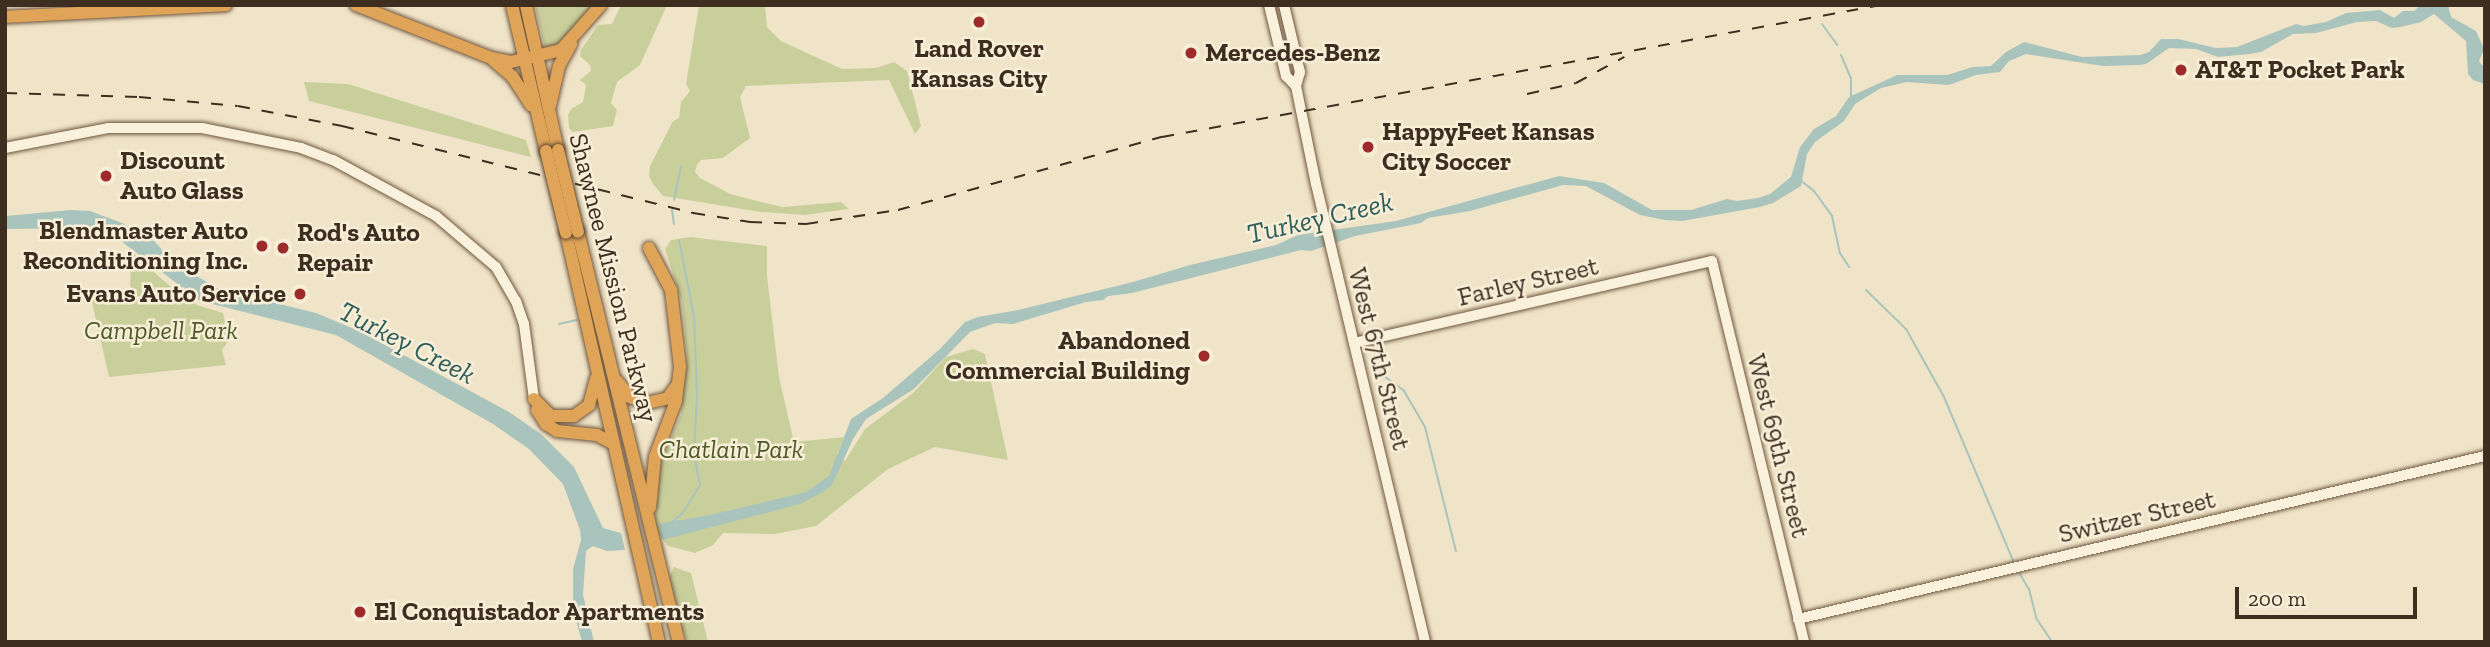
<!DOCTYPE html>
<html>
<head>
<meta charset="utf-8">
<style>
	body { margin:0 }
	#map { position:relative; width:2490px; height:647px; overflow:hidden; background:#f0e4c8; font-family:"Zilla Slab",serif }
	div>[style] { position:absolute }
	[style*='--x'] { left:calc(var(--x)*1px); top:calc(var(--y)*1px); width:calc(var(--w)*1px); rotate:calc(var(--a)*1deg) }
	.green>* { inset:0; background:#c9cf9b }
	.water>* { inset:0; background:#a9c4bc }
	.stream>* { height:2px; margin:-1px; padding:0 1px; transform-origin:1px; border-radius:1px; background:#a9c4bc }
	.roads { filter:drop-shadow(0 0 2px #6f573f) drop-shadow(0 0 2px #6f573f) }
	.secondary>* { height:10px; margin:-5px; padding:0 5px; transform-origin:5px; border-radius:5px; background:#faf1dc }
	.highway>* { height:12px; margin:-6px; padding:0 6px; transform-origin:6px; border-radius:6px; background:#e0a458 }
	.rail>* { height:2px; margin-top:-1px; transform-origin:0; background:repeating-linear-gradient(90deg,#3d2e20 0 12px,transparent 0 24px) }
	.bridges { filter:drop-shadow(0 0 2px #5b4430) drop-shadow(0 0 2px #5b4430) }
	.highway-bridge>* { height:12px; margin:-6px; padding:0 6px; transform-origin:6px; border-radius:6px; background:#e0a458 }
	.dots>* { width:19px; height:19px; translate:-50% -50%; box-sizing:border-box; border:4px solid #f7eed8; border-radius:50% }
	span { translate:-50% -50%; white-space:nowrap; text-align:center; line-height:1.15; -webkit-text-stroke:5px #f7eed8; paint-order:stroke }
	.poi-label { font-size:26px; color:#3d2e20; font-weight:700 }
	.left { translate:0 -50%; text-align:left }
	.right { translate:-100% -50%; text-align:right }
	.street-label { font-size:26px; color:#3d2e20 }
	.park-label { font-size:26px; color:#4d5a26; font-style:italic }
	.water-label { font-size:28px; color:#2f5d5a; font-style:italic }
	.frame { position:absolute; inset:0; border:7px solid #3d2e20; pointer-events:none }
	.scale { position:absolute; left:2235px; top:587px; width:182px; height:32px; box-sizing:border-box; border:4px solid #3d2e20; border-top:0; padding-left:9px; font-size:21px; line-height:24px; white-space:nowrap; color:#3d2e20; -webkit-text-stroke:5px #f7eed8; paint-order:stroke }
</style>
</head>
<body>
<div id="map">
	<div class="green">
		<div style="clip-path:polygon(535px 5px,597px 5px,563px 44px,545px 49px)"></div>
		<div style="clip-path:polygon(621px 5px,667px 5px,640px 65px,617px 82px,611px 103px,617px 110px,613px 126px,573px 132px,569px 128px,568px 115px,571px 109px,583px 102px,586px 85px,580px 80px,591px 71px,590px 65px,580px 56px,581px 50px,598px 25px,612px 24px)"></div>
		<div style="clip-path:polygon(699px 5px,765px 5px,767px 27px,781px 41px,842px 69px,876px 68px,894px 62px,907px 71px,921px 126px,915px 134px,889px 80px,746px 86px,740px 97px,750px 138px,723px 158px,701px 160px,697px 165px,695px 172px,700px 178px,730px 194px,757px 201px,783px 207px,841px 202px,849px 209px,805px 215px,761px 212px,663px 196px,653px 184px,649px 176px,650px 166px,673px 121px,679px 118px,681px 102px,690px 91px,686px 84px)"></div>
		<div style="clip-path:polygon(304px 82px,348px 84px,526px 140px,531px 157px,309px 101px)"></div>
		<div style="clip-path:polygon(690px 237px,767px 246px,767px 276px,779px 377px,794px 442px,844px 437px,837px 454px,845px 461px,865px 429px,913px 393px,946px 357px,973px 349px,985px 354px,1008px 460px,935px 447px,888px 469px,816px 526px,775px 534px,723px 533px,713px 545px,695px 553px,668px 546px,657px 532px,654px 501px,657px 470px,681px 415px,687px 359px,682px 302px,665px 249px,671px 240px)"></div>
		<div style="clip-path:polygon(131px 251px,165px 282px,197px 305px,223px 313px,229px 340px,222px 350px,226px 365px,109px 377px,91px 298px,130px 301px)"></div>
		<div style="clip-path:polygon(674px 567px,691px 573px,708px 642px,687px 642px,669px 578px)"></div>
	</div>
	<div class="water">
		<div style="clip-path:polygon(2421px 5px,2448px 5px,2451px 17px,2476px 31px,2484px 49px,2479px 61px,2485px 69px,2485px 84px,2473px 80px,2468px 74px,2466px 41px,2434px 14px,2421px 22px,2400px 27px,2392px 28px,2376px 21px,2357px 22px,2316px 33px,2293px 34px,2261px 52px,2249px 54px,2218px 57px,2196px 49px,2169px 48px,2146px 64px,2139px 65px,2103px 66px,2026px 54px,2009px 61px,2000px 72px,1976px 75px,1949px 85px,1907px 82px,1881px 88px,1855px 104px,1844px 121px,1815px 142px,1807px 154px,1801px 186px,1773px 203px,1760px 207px,1682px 221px,1665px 220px,1640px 215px,1586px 186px,1563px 185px,1470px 211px,1428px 218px,1421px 223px,1355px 236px,1311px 251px,1301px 250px,1132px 293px,1108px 296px,1103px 300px,1086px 302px,1013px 324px,995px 323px,970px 332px,914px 389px,866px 419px,853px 439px,832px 485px,825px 491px,800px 504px,662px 540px,659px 524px,715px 514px,806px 492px,829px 476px,851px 419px,883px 398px,940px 349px,965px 322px,978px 317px,1018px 310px,1133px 282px,1190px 265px,1276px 245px,1298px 235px,1396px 221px,1559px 176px,1604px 183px,1652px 210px,1691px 210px,1727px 199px,1737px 201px,1758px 198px,1770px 194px,1791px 177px,1800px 147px,1814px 129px,1836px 116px,1849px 97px,1897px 75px,1947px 75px,1973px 67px,1991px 66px,2006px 52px,2024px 42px,2082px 57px,2140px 55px,2149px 52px,2161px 39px,2178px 39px,2216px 48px,2237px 47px,2296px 24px,2304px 26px,2326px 22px,2346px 13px,2380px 10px,2394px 18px,2403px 11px,2414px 11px)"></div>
		<div style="clip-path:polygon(71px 210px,90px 211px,122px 223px,155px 242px,174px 263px,219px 289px,316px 313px,359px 331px,509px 412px,541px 434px,574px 467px,603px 528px,621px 533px,625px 550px,607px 551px,593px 546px,586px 551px,583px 595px,594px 642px,582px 642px,573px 609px,573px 569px,581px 540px,580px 530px,563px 484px,529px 449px,493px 424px,336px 335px,200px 301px,113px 235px,96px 228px,5px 229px,5px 216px)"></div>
	</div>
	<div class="stream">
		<div style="--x:1338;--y:5;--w:1;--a:45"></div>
		<div style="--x:1822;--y:24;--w:26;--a:54"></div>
		<div style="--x:1841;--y:55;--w:25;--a:67"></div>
		<div style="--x:1851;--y:78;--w:19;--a:90"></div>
		<div style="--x:1800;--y:180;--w:18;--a:38"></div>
		<div style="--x:1814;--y:191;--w:31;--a:54"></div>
		<div style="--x:1832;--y:216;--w:38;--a:78"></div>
		<div style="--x:1840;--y:253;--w:17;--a:57"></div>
		<div style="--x:674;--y:200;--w:35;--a:-78"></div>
		<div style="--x:672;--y:210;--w:14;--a:82"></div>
		<div style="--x:1866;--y:290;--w:56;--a:44.3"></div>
		<div style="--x:1906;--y:329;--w:78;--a:60.8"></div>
		<div style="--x:1944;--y:397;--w:180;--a:67.1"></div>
		<div style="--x:559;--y:324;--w:18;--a:-13"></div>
		<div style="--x:1381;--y:374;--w:29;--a:36"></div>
		<div style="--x:1404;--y:391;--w:42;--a:59.7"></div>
		<div style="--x:1425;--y:427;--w:128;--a:76"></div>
		<div style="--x:672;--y:522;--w:13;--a:-39"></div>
		<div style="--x:682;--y:514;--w:34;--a:-58"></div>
		<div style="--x:700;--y:485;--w:33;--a:-101"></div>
		<div style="--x:694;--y:453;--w:57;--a:-87"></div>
		<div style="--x:697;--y:396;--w:80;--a:-92.1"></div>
		<div style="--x:694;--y:316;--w:77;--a:-101.2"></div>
		<div style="--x:2018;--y:571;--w:21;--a:59"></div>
		<div style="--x:2029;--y:589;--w:30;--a:76"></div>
		<div style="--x:2036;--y:618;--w:29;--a:56"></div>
	</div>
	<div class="roads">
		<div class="secondary">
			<div style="--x:1269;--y:5;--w:73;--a:76.5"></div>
			<div style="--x:1286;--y:76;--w:14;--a:45"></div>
			<div style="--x:1284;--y:5;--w:69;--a:76.6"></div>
			<div style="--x:1300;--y:72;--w:15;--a:106"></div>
			<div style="--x:1296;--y:86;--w:100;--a:78.5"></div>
			<div style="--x:1316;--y:184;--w:471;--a:76.6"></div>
			<div style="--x:5;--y:148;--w:106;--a:-10.9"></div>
			<div style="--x:109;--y:128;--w:93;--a:0"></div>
			<div style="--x:202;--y:128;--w:101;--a:11.4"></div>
			<div style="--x:301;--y:148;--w:34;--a:21"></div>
			<div style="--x:333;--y:160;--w:117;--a:28.5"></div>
			<div style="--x:436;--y:216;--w:79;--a:40.4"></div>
			<div style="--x:496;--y:267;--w:39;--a:60"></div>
			<div style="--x:516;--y:301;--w:24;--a:71"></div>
			<div style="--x:524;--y:324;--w:76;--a:82.4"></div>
			<div style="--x:1354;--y:343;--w:367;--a:-12.9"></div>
			<div style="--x:1712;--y:261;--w:392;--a:76.4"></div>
			<div style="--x:1798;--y:619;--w:706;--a:-13.35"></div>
		</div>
		<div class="highway">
			<div style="--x:356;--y:5;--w:145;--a:21.4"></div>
			<div style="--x:491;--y:58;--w:20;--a:11"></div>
			<div style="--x:511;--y:62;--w:51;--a:-13.5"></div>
			<div style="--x:561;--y:50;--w:60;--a:-48.4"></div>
			<div style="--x:512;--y:5;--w:150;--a:76.9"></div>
			<div style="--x:526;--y:5;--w:148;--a:77.6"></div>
			<div style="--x:5;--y:17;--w:221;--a:-3.1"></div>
			<div style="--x:494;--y:61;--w:23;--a:40"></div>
			<div style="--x:512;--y:76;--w:35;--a:57"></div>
			<div style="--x:550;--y:106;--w:41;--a:-77.3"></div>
			<div style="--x:559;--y:66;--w:25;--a:-61"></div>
			<div style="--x:578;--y:232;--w:422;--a:76.2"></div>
			<div style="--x:566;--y:233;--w:419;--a:77.2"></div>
			<div style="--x:649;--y:248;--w:47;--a:62.4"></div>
			<div style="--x:671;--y:290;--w:78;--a:83.3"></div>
			<div style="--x:680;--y:367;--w:34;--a:97"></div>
			<div style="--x:676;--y:401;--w:60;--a:110.6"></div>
			<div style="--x:655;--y:457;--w:51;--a:95.6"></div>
			<div style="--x:617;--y:381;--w:21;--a:51"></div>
			<div style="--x:630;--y:397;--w:18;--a:19"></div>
			<div style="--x:647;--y:403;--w:22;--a:-13"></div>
			<div style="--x:668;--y:398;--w:16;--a:-55"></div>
			<div style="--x:534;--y:399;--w:24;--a:45"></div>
			<div style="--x:551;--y:416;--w:23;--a:0"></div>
			<div style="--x:574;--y:416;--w:19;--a:-36"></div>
			<div style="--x:589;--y:405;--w:28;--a:-75"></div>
			<div style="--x:537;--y:410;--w:17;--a:57"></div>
			<div style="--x:546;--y:424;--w:13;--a:32"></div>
			<div style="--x:557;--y:431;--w:40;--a:5.7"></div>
			<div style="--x:597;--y:435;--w:17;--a:28"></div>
		</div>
	</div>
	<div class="rail">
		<div style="--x:5;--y:93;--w:134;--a:1.7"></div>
		<div style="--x:139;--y:97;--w:99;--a:5.2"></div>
		<div style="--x:238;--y:106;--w:106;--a:10.9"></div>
		<div style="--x:342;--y:126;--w:362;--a:13.9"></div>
		<div style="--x:693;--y:213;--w:58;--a:9"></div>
		<div style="--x:750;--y:222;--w:56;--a:2"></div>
		<div style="--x:806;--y:224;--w:93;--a:-8.7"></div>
		<div style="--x:898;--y:210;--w:274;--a:-15.5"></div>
		<div style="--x:1162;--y:137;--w:731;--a:-10.4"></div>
		<div style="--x:1527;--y:94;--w:50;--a:-12.7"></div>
		<div style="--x:1576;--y:83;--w:55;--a:-28.4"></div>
	</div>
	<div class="bridges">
		<div class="highway-bridge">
			<div style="--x:558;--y:150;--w:84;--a:76.3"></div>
			<div style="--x:546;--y:151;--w:84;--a:76.3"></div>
		</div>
	</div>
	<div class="dots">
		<div style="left:979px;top:22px;background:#9e2a2b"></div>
		<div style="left:1191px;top:53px;background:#9e2a2b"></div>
		<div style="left:2181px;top:70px;background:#9e2a2b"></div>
		<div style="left:1368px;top:147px;background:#9e2a2b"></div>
		<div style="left:106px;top:176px;background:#9e2a2b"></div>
		<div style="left:262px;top:246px;background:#9e2a2b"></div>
		<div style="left:283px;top:248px;background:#9e2a2b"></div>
		<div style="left:300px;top:294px;background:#9e2a2b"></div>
		<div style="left:1204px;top:356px;background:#9e2a2b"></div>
		<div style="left:360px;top:612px;background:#9e2a2b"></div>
	</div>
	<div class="poi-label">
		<span style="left:979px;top:64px">Land Rover<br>Kansas City</span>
		<span class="left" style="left:1205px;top:53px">Mercedes-Benz</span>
		<span class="left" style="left:2195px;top:70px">AT&amp;T Pocket Park</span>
		<span class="left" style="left:1382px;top:147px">HappyFeet Kansas<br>City Soccer</span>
		<span class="left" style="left:120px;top:176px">Discount<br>Auto Glass</span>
		<span class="right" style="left:248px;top:246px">Blendmaster Auto<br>Reconditioning Inc.</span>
		<span class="left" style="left:297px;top:248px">Rod's Auto<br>Repair</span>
		<span class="right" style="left:286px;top:294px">Evans Auto Service</span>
		<span class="right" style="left:1190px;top:356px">Abandoned<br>Commercial Building</span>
		<span class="left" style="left:374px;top:612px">El Conquistador Apartments</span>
	</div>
	<div class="street-label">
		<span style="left:613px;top:278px;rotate:76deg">Shawnee Mission Parkway</span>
		<span style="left:1528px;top:282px;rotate:-13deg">Farley Street</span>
		<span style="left:1379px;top:359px;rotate:76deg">West 67th Street</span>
		<span style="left:1778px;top:446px;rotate:76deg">West 69th Street</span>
		<span style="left:2137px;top:517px;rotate:-13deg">Switzer Street</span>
	</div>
	<div class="park-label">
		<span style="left:161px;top:331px">Campbell Park</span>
		<span style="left:731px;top:450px">Chatlain Park</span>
	</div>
	<div class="water-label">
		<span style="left:1320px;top:218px;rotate:-13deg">Turkey Creek</span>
		<span style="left:407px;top:343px;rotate:27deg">Turkey Creek</span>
	</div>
	<div class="frame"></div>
	<div class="scale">200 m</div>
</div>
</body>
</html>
